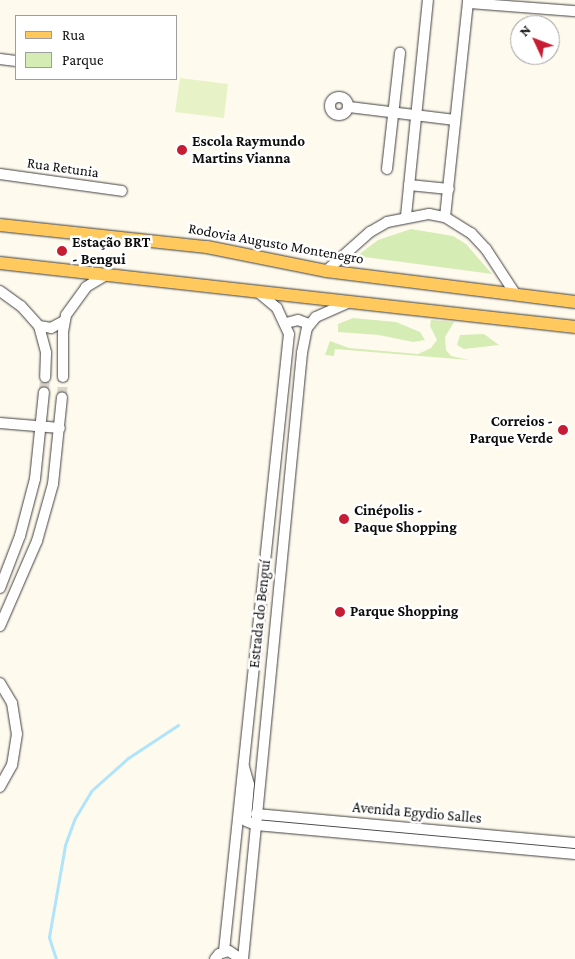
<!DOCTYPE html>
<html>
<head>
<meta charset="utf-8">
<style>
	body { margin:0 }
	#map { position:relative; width:575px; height:959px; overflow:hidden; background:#fffaee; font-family:"Crimson Pro",serif }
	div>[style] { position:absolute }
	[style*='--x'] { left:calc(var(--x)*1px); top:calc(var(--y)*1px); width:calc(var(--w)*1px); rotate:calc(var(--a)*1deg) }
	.green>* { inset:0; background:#d6ecb5 }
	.pitch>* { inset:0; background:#e7f3c7 }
	.stream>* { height:3px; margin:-1.5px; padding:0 1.5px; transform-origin:1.5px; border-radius:1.5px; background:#afe4fa }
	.minor-tunnel>* { height:10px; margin-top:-5px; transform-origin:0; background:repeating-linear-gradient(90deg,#dbd6cc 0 10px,transparent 0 15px) }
	.roads { filter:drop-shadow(0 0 1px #404040) drop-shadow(0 0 1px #404040) }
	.minor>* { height:10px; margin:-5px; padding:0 5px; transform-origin:5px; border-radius:5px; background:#fff }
	.minor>.ring { margin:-5px; padding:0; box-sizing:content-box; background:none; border:10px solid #fff; border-radius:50% }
	.major>* { height:12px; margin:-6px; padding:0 6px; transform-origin:6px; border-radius:6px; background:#ffc95e }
	.dots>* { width:14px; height:14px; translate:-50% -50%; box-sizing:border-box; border:2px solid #fff; border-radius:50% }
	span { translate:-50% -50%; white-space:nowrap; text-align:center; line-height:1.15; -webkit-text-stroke:5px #fff; paint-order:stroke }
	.poi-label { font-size:15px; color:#0d0d0d; font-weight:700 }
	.left { translate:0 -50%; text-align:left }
	.right { translate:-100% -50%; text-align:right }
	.street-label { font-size:15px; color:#0d0d0d }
	.legend { position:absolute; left:15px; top:15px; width:162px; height:65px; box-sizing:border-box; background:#fff; border:1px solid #9e9e9e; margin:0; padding:6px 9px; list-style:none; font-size:15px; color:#0d0d0d }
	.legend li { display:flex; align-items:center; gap:10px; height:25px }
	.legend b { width:25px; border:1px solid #9e9e9e }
	.north { position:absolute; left:510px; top:15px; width:50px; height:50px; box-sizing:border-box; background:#fff; border:1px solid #9e9e9e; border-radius:50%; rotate:313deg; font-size:14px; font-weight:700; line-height:20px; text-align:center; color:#0d0d0d }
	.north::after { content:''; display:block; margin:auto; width:18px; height:22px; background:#c61d34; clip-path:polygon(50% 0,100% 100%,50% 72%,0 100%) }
</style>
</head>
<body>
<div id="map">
	<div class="green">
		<div style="clip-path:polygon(411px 229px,453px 236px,466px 244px,492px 274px,357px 256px,378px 240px)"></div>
		<div style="clip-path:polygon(353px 318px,396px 322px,420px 332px,425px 340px,413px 342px,379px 335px,338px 332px,338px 324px)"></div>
		<div style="clip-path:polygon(431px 320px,454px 322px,445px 337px,446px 350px,451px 356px,469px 360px,335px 349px,334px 356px,325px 355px,330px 341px,349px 348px,418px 354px,431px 348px,437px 340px,430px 326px)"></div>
		<div style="clip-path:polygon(484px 334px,499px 345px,464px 349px,457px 345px,460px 335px)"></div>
	</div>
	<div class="pitch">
		<div style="clip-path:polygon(180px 78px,228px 84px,224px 118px,175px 112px)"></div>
	</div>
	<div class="stream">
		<div style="--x:56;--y:959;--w:23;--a:-108"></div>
		<div style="--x:49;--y:937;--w:93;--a:-80.1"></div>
		<div style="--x:65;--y:845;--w:29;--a:-70"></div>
		<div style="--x:75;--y:818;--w:31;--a:-59"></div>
		<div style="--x:91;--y:791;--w:50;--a:-41.7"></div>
		<div style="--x:128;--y:758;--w:60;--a:-33.4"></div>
	</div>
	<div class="minor-tunnel">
		<div style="--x:44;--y:392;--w:15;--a:-86"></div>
		<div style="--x:62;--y:397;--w:20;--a:-87"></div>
	</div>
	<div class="roads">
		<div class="minor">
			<div style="--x:468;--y:3;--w:107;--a:4.3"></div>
			<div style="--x:0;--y:59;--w:16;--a:7"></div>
			<div class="ring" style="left:330px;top:97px;width:8px;height:8px"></div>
			<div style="--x:349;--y:107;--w:107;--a:7"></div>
			<div style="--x:387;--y:169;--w:117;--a:-83.6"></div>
			<div style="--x:0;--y:174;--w:123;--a:7.9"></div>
			<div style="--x:409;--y:185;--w:40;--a:5.7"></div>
			<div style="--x:406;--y:216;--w:217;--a:-84.2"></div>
			<div style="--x:445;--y:217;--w:218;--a:-83.9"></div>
			<div style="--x:326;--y:271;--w:59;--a:-41.6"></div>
			<div style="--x:370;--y:232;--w:20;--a:-30"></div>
			<div style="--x:387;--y:222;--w:43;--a:-10.8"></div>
			<div style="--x:429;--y:214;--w:16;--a:11"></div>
			<div style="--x:445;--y:217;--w:31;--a:32"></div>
			<div style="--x:471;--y:233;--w:22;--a:47"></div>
			<div style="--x:486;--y:249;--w:55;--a:56.9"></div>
			<div style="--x:0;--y:291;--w:26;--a:36"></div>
			<div style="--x:21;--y:306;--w:27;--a:48"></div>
			<div style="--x:39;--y:326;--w:28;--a:75"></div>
			<div style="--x:46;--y:353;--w:24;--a:92"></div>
			<div style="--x:286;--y:323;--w:12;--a:-14"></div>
			<div style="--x:298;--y:320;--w:12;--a:20"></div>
			<div style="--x:39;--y:326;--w:12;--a:9"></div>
			<div style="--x:51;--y:328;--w:15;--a:-28"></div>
			<div style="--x:63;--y:377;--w:45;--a:-90"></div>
			<div style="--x:63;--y:332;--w:17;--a:-80"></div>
			<div style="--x:66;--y:315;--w:34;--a:-54"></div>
			<div style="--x:86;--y:287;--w:23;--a:-31"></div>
			<div style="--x:0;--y:423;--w:60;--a:4.8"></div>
			<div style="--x:0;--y:588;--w:56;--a:-69"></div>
			<div style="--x:20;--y:536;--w:59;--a:-75.3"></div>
			<div style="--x:35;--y:479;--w:87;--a:-84.1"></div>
			<div style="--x:0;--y:626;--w:93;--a:-66.5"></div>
			<div style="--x:37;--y:541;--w:59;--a:-74.3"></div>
			<div style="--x:53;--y:484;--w:87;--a:-84.1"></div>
			<div style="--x:0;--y:683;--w:23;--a:59"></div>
			<div style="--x:12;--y:703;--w:31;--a:81"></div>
			<div style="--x:17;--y:734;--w:31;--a:99"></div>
			<div style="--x:12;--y:765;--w:25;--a:119"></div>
			<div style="--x:244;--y:767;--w:18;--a:74"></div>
			<div style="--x:249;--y:784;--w:37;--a:95"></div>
			<div style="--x:246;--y:821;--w:11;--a:22"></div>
			<div style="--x:256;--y:825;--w:320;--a:5.2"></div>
			<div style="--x:256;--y:814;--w:320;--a:5.2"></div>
			<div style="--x:224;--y:951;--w:620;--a:-83.99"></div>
			<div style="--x:289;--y:334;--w:29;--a:-115"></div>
			<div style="--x:277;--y:308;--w:25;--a:-140"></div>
			<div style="--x:215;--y:959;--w:6;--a:-51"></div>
			<div style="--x:219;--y:954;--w:10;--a:-17"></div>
			<div style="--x:229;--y:951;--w:14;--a:34"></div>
			<div style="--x:243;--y:959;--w:609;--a:-84.44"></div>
			<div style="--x:302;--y:353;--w:25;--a:-79"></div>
			<div style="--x:307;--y:328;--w:14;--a:-51"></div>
			<div style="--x:316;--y:317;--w:37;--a:-24"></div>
		</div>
		<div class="major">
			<div style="--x:0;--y:225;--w:208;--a:6.1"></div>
			<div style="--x:207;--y:247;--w:121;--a:11.4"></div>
			<div style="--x:326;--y:271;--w:251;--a:7.1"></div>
			<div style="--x:0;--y:263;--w:579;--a:6.35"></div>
		</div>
	</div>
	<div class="dots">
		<div style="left:182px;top:150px;background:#c61d34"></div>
		<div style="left:62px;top:251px;background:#c61d34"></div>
		<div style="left:563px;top:430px;background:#c61d34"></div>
		<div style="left:344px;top:519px;background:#c61d34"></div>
		<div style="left:340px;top:612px;background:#c61d34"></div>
	</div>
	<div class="poi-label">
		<span class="left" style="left:192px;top:150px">Escola Raymundo<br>Martins Vianna</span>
		<span class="left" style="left:72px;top:251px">Estação BRT<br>- Bengui</span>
		<span class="right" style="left:553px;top:430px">Correios -<br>Parque Verde</span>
		<span class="left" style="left:354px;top:519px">Cinépolis -<br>Paque Shopping</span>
		<span class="left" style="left:350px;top:612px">Parque Shopping</span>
	</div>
	<div class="street-label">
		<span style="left:63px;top:168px;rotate:8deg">Rua Retunia</span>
		<span style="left:276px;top:244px;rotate:10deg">Rodovia Augusto Montenegro</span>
		<span style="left:260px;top:614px;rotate:-84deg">Estrada do Benguí</span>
		<span style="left:417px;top:813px;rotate:5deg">Avenida Egydio Salles</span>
	</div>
	<ul class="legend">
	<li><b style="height:6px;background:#ffc95e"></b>Rua</li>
	<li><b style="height:14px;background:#d6ecb5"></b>Parque</li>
	</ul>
	<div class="north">N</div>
</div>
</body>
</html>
